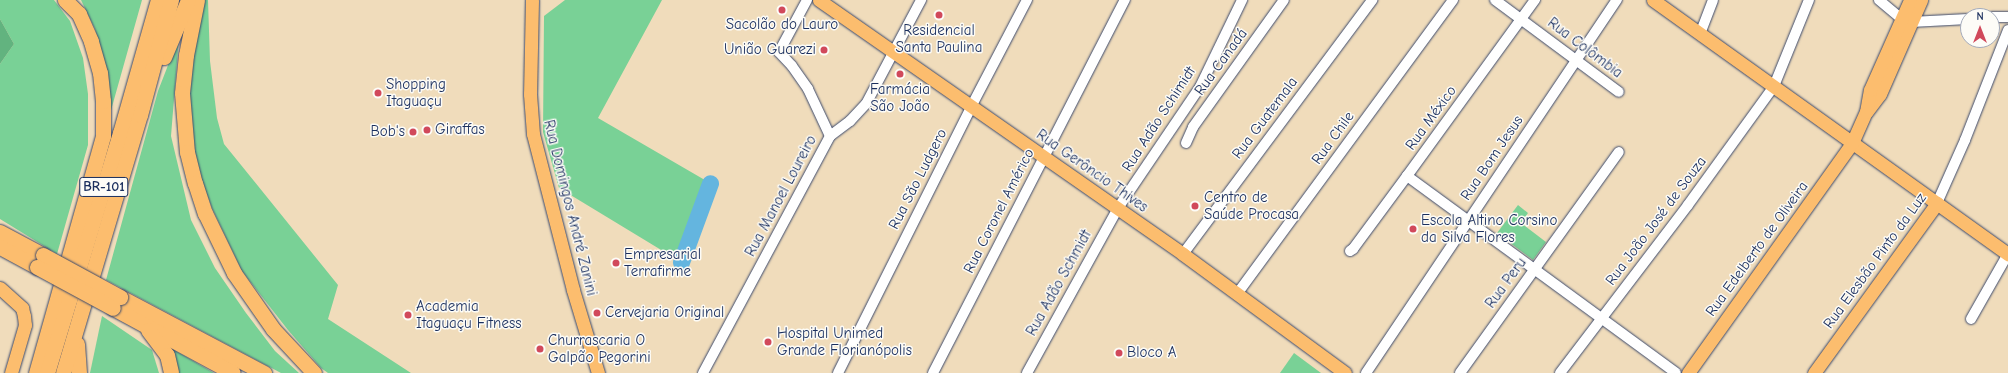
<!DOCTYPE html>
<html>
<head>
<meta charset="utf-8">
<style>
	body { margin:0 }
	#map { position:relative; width:2008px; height:373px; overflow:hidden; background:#f0dcbb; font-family:"Comic Neue",sans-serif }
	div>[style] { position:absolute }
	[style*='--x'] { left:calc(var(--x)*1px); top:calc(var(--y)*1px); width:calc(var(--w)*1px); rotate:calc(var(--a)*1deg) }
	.green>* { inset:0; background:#79d196 }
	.forest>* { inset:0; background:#62b37f }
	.river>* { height:17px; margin:-8.5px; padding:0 8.5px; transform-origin:8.5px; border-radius:8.5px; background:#64b5df }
	.roads { filter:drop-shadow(0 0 1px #3b496c) drop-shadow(0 0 1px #3b496c) }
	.minor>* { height:10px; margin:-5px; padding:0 5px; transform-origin:5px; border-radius:5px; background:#fff }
	.major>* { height:13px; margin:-6.5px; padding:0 6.5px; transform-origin:6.5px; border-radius:6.5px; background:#fcbd6e }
	.highway>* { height:15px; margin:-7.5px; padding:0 7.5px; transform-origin:7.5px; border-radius:7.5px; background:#fcbd6e }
	.bridges { filter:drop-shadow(0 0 1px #3b496c) drop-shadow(0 0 1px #3b496c) }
	.highway-bridge>* { height:15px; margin:-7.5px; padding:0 7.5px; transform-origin:7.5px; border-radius:7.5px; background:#fcbd6e }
	.dots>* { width:11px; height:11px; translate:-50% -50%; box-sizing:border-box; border:2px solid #fdfcf7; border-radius:50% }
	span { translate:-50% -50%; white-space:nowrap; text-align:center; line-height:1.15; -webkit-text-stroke:3px #fdfcf7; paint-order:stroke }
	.shield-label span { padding:1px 3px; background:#fdfcf7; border:1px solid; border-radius:3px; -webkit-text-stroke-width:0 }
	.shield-label { font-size:14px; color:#1b2f5e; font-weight:700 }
	.poi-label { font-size:15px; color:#1b2f5e }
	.right { translate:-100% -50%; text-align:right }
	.left { translate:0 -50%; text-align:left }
	.street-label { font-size:15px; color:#1b2f5e }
	.north { position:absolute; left:1960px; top:8px; width:40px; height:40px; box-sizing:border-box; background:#fdfcf7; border:1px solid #a3aaba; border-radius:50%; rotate:0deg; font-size:11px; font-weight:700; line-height:16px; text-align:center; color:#1b2f5e }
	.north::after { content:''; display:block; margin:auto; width:14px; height:18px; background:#d1495b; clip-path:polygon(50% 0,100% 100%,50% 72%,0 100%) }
</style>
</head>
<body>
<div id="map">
	<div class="green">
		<div style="clip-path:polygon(0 0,54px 0,70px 21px,83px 58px,88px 94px,88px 145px,57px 254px,0 219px,0 64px,14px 44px,0 19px)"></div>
		<div style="clip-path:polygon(81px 0,142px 0,108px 121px,104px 62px,95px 29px)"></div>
		<div style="clip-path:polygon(201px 0,208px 0,210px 61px,217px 118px,224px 144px,338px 285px,328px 319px,411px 373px,328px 373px,321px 368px,288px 330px,242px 271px,212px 208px,198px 170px,188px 121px,187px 80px)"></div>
		<div style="clip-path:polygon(565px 0,662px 0,598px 118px,710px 183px,681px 262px,559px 188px,543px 132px,544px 16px)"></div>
		<div style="clip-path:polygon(179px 37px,171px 136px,191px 220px,215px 268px,246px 313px,275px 351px,299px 373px,281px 373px,106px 280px,158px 91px)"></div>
		<div style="clip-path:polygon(1518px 205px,1528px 213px,1521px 223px,1546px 242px,1533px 260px,1497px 233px)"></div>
		<div style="clip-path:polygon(102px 316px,152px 350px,159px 373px,90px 373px)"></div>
		<div style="clip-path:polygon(162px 343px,214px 373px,173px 373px)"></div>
		<div style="clip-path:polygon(1294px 353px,1321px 373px,1280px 373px)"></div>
	</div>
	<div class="forest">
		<div style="clip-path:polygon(0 19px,14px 44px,0 64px)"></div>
	</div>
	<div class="river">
		<div style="--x:681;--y:262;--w:84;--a:-69.8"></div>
	</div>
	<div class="roads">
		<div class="minor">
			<div style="--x:807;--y:0;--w:59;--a:118.3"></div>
			<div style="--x:779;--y:52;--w:19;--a:47"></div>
			<div style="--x:792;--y:66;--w:28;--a:55"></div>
			<div style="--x:808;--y:89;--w:52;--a:64.9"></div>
			<div style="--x:1495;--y:0;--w:154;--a:36.6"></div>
			<div style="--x:1879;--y:0;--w:30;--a:40"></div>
			<div style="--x:1902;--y:19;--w:9;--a:18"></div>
			<div style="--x:1911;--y:22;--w:57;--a:-3"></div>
			<div style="--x:1992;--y:17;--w:16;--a:0"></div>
			<div style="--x:1700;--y:34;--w:36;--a:-69"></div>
			<div style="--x:1186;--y:143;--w:17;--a:-66"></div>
			<div style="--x:1193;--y:127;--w:156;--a:-54.4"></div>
			<div style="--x:1407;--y:176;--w:333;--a:36.2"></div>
			<div style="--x:1937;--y:203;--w:69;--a:-66"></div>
			<div style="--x:1965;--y:140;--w:118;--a:-68.6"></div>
			<div style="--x:1350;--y:251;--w:4;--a:-34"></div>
			<div style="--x:1353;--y:249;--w:91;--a:-53.5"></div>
			<div style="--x:1407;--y:176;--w:218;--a:-54"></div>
			<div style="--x:1183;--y:254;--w:317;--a:-53.3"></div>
			<div style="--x:1237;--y:294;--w:365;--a:-53.7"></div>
			<div style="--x:1971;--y:319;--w:75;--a:-60.4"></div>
			<div style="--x:703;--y:373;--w:269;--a:-61.8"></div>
			<div style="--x:830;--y:136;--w:25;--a:-37"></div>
			<div style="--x:850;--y:121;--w:23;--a:-47"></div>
			<div style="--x:866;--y:104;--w:118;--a:-62.1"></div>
			<div style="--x:838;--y:373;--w:297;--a:-63.4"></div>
			<div style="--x:971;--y:107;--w:121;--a:-62.4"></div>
			<div style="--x:933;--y:373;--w:420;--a:-62.8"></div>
			<div style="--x:1027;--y:373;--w:188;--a:-61.1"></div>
			<div style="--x:1118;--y:208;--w:146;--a:-55.9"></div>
			<div style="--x:1200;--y:87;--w:97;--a:-64.2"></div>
			<div style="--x:1366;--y:373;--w:450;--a:-56.1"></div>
			<div style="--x:1460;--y:373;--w:272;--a:-54.3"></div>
			<div style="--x:1560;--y:373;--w:211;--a:-52.7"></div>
			<div style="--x:1688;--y:205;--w:147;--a:-54.1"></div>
			<div style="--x:1774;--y:86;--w:93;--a:-67.9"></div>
		</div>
		<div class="major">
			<div style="--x:532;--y:0;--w:94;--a:91.2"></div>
			<div style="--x:530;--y:94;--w:40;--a:85.7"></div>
			<div style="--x:533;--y:134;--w:161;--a:75.6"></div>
			<div style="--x:573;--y:290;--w:87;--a:73.2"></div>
			<div style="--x:819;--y:0;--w:444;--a:34.9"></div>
			<div style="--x:1183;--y:254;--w:201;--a:36.3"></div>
			<div style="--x:1653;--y:0;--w:437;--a:35.6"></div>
			<div style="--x:1867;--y:111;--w:21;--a:-53"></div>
			<div style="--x:1880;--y:94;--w:103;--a:-66.4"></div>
			<div style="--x:0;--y:288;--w:30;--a:42"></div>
			<div style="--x:22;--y:308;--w:8;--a:76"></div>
			<div style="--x:24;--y:316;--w:9;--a:84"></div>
			<div style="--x:25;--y:325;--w:50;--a:106.3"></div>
			<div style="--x:1688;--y:373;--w:282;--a:-54.5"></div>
			<div style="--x:1852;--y:143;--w:34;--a:-66"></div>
			<div style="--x:1866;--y:112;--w:22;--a:-80"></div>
			<div style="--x:1870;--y:90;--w:98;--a:-66"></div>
			<div style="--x:1814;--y:373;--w:210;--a:-54.1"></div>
		</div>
		<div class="highway">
			<div style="--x:197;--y:0;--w:56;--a:101.3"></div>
			<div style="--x:186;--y:55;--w:38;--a:96"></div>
			<div style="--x:182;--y:93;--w:59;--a:85.2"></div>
			<div style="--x:187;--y:152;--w:32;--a:76"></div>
			<div style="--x:195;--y:183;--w:32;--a:72"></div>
			<div style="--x:205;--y:213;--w:67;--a:64.2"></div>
			<div style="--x:234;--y:273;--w:68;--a:55.1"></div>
			<div style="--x:273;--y:329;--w:60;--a:47"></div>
			<div style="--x:164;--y:57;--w:62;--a:-67.2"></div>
			<div style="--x:0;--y:232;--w:49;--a:28.1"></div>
			<div style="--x:0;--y:247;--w:42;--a:28.4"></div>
			<div style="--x:120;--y:297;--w:163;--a:27.8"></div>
			<div style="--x:113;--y:308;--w:136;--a:28.4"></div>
			<div style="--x:148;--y:330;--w:31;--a:53"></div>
			<div style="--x:167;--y:355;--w:18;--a:77"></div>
			<div style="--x:77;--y:344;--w:29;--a:86"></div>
			<div style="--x:36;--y:373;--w:246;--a:-74.2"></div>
			<div style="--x:103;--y:136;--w:35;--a:-90"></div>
			<div style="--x:103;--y:101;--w:28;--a:-96"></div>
			<div style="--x:100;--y:73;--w:33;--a:-106"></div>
			<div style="--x:91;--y:41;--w:30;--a:-114"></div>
			<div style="--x:79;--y:14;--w:20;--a:-135"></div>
			<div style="--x:47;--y:373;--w:251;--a:-73.1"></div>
			<div style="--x:120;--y:133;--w:138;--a:-74.1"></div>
			<div style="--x:63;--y:373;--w:269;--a:-73.4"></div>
			<div style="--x:140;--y:115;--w:119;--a:-74.9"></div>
		</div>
	</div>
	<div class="bridges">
		<div class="highway-bridge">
			<div style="--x:43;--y:255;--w:88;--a:28.6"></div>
			<div style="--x:37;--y:267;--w:86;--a:28.3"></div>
		</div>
	</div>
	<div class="dots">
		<div style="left:782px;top:10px;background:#d1495b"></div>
		<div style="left:939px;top:15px;background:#d1495b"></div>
		<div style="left:824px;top:50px;background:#d1495b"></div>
		<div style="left:900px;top:74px;background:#d1495b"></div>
		<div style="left:378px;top:93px;background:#d1495b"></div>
		<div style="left:427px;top:130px;background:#d1495b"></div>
		<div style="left:413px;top:132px;background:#d1495b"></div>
		<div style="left:1195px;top:206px;background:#d1495b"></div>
		<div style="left:1413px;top:229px;background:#d1495b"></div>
		<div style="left:616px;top:263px;background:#d1495b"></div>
		<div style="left:597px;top:313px;background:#d1495b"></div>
		<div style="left:408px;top:315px;background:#d1495b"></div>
		<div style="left:768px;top:342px;background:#d1495b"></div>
		<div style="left:540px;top:349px;background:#d1495b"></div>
		<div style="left:1119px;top:353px;background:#d1495b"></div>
	</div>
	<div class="shield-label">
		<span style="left:104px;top:187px">BR-101</span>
	</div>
	<div class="poi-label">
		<span style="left:782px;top:25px">Sacolão do Lauro</span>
		<span style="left:939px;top:39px">Residencial<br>Santa Paulina</span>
		<span class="right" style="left:816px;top:50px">União Guarezi</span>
		<span class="left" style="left:386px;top:93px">Shopping<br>Itaguaçu</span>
		<span style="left:900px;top:98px">Farmácia<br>São João</span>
		<span class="left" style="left:435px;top:130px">Giraffas</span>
		<span class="right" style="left:405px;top:132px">Bob's</span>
		<span class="left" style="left:1204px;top:206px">Centro de<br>Saúde Procasa</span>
		<span class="left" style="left:1421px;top:229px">Escola Altino Corsino<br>da Silva Flores</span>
		<span class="left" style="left:624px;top:263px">Empresarial<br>Terrafirme</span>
		<span class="left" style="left:416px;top:315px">Academia<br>Itaguaçu Fitness</span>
		<span class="left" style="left:605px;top:313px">Cervejaria Original</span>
		<span class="left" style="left:777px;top:342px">Hospital Unimed<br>Grande Florianópolis</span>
		<span class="left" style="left:548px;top:349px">Churrascaria O<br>Galpão Pegorini</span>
		<span class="left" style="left:1127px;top:353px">Bloco A</span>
	</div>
	<div class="street-label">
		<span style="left:1585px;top:48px;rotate:37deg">Rua Colômbia</span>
		<span style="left:1221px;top:62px;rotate:-54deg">Rua Canadá</span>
		<span style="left:1265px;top:118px;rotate:-53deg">Rua Guatemala</span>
		<span style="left:1431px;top:118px;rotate:-54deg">Rua México</span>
		<span style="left:1159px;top:119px;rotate:-57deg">Rua Adão Schimidt</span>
		<span style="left:1333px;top:138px;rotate:-54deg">Rua Chile</span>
		<span style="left:1492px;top:158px;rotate:-56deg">Rua Bom Jesus</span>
		<span style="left:1092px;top:171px;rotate:35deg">Rua Gerôncio Thives</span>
		<span style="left:918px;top:179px;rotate:-63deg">Rua São Ludgero</span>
		<span style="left:781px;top:196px;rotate:-62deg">Rua Manoel Loureiro</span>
		<span style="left:570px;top:208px;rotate:76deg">Rua Domingos André Zanini</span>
		<span style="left:999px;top:211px;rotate:-63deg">Rua Coronel Américo</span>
		<span style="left:1656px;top:221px;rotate:-53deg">Rua João José de Souza</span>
		<span style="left:1757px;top:249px;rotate:-54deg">Rua Edelberto de Oliveira</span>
		<span style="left:1875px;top:261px;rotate:-54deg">Rua Elesbão Pinto da Luz</span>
		<span style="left:1059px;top:283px;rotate:-61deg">Rua Adão Schmidt</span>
		<span style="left:1506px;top:283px;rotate:-54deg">Rua Peru</span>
	</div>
	<div class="north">N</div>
</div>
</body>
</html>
